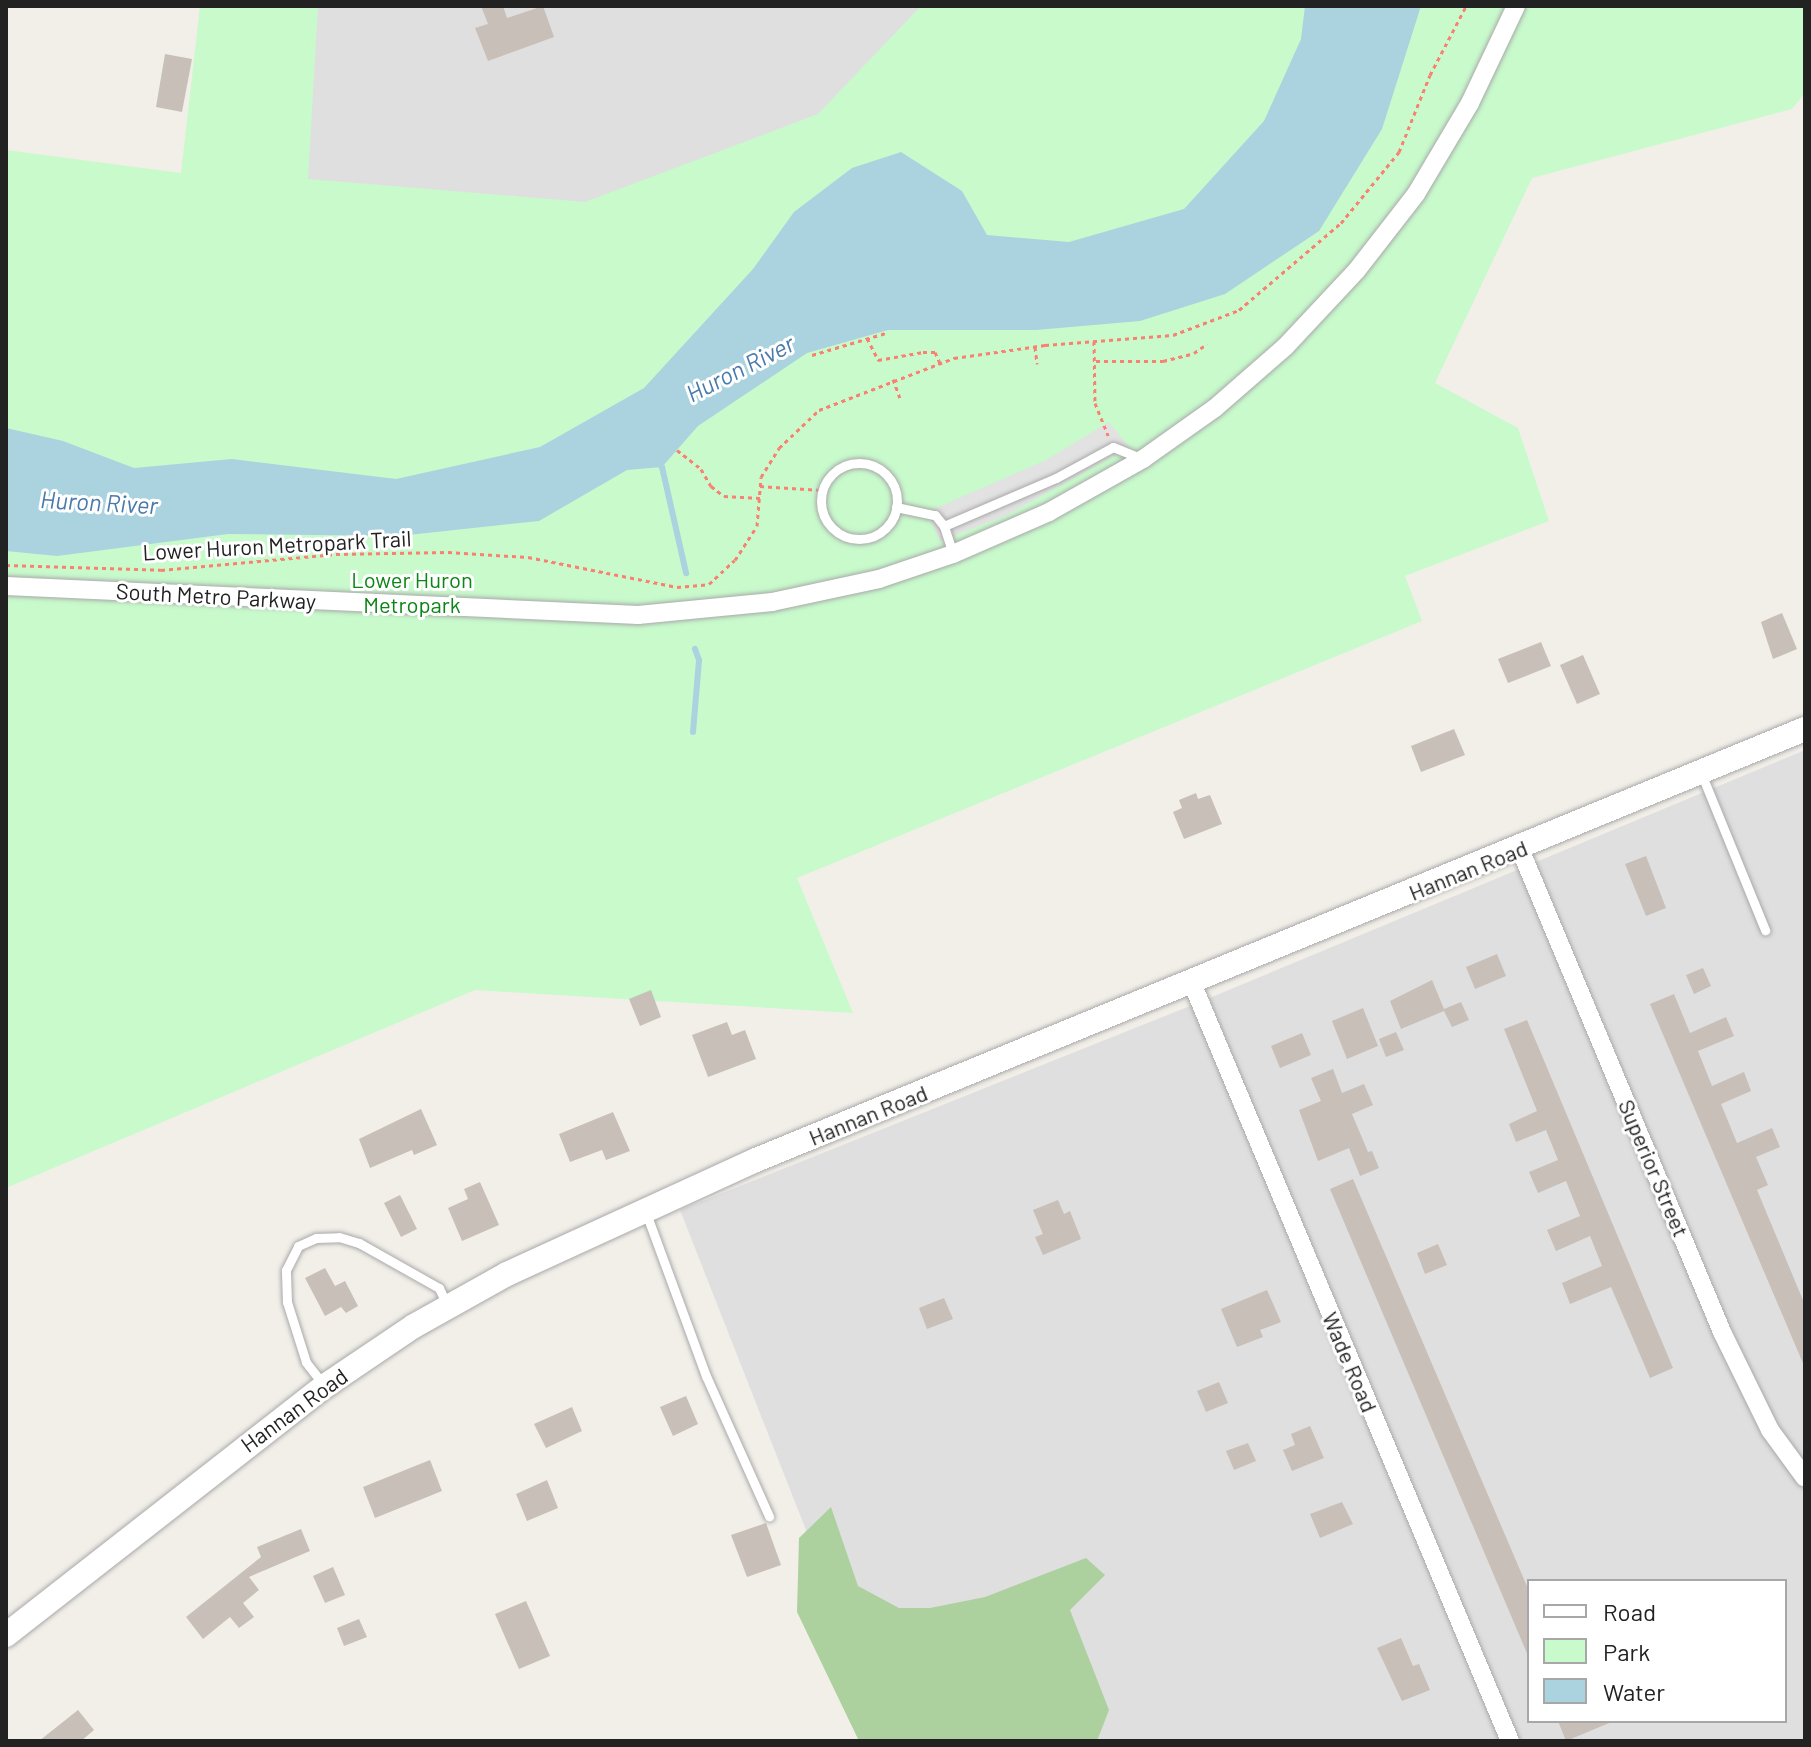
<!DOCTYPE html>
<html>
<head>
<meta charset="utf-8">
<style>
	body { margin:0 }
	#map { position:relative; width:1811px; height:1747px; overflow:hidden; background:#f2efe9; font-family:Barlow,sans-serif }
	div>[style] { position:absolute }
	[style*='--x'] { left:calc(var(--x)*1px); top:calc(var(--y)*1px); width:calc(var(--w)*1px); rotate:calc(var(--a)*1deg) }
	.residential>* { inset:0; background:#e0dfdf }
	.forest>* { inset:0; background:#add19e }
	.park>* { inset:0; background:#c8facc }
	.parking>* { inset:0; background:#e2e2e2 }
	.water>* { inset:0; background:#aad3df }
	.stream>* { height:6px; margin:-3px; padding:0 3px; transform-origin:3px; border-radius:3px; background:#aad3df }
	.building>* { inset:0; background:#c7bfb8 }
	.path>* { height:3px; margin-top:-1.5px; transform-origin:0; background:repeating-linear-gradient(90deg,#fa8072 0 4px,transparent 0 8px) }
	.roads { filter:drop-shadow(0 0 2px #a9a9a9) drop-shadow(0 0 2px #a9a9a9) }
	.service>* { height:9px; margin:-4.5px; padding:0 4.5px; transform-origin:4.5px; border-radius:4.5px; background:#fff }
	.service>.ring { margin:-4.5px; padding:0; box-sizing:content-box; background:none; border:9px solid #fff; border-radius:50% }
	.minor>* { height:18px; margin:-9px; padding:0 9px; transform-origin:9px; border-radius:9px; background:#fff }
	.tertiary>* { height:24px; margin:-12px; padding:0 12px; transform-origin:12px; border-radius:12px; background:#fff }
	span { translate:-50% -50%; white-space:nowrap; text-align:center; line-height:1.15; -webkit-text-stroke:6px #fff; paint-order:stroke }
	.street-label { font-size:22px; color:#222 }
	.park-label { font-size:22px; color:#0c8416 }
	.water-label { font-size:24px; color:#4a7aab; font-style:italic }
	.frame { position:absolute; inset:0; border:8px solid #222; pointer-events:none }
	.legend { position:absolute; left:1527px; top:1579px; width:260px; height:144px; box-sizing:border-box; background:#fff; border:2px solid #a7a7a7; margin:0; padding:10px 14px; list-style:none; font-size:24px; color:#222 }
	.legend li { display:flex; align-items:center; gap:16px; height:40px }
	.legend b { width:40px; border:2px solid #a7a7a7 }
</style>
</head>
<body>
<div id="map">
	<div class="residential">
		<div style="clip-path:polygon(249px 6px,1042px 6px,1066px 100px,417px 273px,222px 209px)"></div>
		<div style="clip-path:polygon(evenodd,1805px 750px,1805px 1741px,889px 1741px,680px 1210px,1200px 1002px,1805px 750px,1529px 1581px,1785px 1581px,1785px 1721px,1529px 1721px,1529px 1581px)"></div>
	</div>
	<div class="forest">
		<div style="clip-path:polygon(831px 1507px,858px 1586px,899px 1608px,930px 1608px,985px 1597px,1086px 1558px,1105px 1575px,1070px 1610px,1109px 1710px,1097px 1741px,859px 1741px,797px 1612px,799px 1538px)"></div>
	</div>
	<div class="park">
		<div style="clip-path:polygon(200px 6px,318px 6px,308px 179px,585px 202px,818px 114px,921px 6px,1805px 6px,1805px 93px,1792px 109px,1532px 178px,1435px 383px,1518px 428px,1549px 521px,1405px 576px,1422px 621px,797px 878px,853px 1013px,475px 990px,6px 1188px,6px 150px,181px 173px)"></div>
	</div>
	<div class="parking">
		<div style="clip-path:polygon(1109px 422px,1129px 447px,1005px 516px,940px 541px,927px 512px,1046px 460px)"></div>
	</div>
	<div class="water">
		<div style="clip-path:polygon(1305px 6px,1421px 6px,1382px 129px,1319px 231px,1225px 294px,1140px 321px,1036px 330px,888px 330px,807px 353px,698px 426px,662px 467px,627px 470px,539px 521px,399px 536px,228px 534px,57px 556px,6px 551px,6px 428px,63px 441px,134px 468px,232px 459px,396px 479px,540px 447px,644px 388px,753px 269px,794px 212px,852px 168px,901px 152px,962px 191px,987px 235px,1069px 242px,1184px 209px,1264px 121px,1301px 39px)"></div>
	</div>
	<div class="stream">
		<div style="--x:657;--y:462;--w:7;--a:45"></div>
		<div style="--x:662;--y:467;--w:109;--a:77.2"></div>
		<div style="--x:693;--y:732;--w:72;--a:-85.2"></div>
		<div style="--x:699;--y:660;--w:12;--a:-110"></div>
	</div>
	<div class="building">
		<div style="clip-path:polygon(481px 6px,503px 6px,507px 18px,543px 6px,554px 37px,488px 61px,475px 28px,488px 24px)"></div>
		<div style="clip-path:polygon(165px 54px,192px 59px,182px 112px,156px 107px)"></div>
		<div style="clip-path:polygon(1782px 613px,1797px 649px,1773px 659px,1761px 622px)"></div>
		<div style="clip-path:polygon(1541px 642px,1551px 666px,1508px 683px,1498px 659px)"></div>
		<div style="clip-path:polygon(1583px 655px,1600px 694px,1577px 704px,1560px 665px)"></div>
		<div style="clip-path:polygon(1454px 729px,1465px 755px,1421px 772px,1411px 746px)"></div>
		<div style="clip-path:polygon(1196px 793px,1198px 799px,1210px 795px,1222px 824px,1184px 839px,1173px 812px,1182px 808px,1179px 800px)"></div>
		<div style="clip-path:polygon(1646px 856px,1666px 908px,1646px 916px,1625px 864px)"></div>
		<div style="clip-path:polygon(1497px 954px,1506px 976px,1475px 989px,1466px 967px)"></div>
		<div style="clip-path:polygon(1703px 968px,1711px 986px,1694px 994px,1686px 975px)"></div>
		<div style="clip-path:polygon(1432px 980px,1444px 1009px,1461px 1002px,1469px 1020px,1452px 1027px,1444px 1011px,1401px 1029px,1390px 1001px)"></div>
		<div style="clip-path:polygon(651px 990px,661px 1017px,640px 1026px,629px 999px)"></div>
		<div style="clip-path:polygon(1674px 994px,1690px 1033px,1726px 1017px,1734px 1036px,1698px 1051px,1712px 1086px,1744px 1072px,1751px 1091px,1721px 1104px,1737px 1143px,1772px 1128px,1780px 1147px,1756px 1157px,1768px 1185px,1757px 1190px,1805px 1305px,1805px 1368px,1650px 1004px)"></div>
		<div style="clip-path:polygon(1363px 1008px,1378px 1046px,1347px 1059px,1332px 1021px)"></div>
		<div style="clip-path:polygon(1527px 1020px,1673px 1368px,1650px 1378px,1611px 1287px,1570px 1304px,1562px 1283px,1602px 1266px,1590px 1236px,1556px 1251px,1547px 1230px,1580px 1216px,1566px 1181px,1538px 1193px,1529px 1172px,1558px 1160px,1546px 1130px,1516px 1142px,1509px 1124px,1537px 1111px,1504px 1029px)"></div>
		<div style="clip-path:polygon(727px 1022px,732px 1035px,745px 1030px,756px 1059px,708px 1077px,692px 1035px)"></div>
		<div style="clip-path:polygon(1396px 1032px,1404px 1050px,1386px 1057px,1379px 1039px)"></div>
		<div style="clip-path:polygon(1302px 1033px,1311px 1055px,1280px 1068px,1271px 1046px)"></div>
		<div style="clip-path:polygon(1333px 1069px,1342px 1093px,1364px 1084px,1373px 1105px,1352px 1114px,1368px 1152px,1372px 1151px,1379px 1168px,1360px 1176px,1349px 1148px,1318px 1161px,1299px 1110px,1321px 1101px,1311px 1078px)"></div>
		<div style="clip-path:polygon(421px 1109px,437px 1145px,414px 1155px,412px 1150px,370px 1168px,359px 1139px)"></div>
		<div style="clip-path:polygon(613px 1112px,630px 1151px,606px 1160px,602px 1150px,570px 1162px,559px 1134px)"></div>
		<div style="clip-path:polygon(1353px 1179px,1529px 1591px,1529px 1658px,1330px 1189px)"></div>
		<div style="clip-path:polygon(480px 1182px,499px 1225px,462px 1241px,448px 1208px,468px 1199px,464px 1189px)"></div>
		<div style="clip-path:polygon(400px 1195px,417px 1229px,401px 1237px,384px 1203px)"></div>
		<div style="clip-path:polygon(1058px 1200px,1064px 1214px,1070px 1211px,1081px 1239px,1043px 1255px,1035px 1237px,1043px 1234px,1033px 1210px)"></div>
		<div style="clip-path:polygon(1438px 1244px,1447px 1265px,1425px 1274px,1417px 1253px)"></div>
		<div style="clip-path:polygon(325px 1268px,335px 1286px,345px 1281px,358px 1306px,346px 1313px,341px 1307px,325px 1316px,305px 1278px)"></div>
		<div style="clip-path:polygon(1267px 1290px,1281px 1322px,1260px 1330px,1263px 1337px,1237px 1347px,1221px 1309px)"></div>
		<div style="clip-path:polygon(944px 1298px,953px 1319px,927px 1329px,919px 1308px)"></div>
		<div style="clip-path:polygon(1219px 1382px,1228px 1403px,1206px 1412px,1197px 1391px)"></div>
		<div style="clip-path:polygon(686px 1396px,698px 1424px,673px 1436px,660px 1407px)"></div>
		<div style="clip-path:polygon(572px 1407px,582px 1431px,546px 1448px,534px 1424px)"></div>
		<div style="clip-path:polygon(1310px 1426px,1324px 1458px,1292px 1471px,1283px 1450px,1295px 1445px,1291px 1434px)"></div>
		<div style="clip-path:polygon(1248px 1443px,1256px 1461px,1234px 1470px,1226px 1451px)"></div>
		<div style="clip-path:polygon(430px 1460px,442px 1491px,375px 1518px,363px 1487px)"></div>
		<div style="clip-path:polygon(547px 1480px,558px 1508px,527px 1521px,516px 1494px)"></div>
		<div style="clip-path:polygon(1342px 1502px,1353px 1524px,1320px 1538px,1310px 1514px)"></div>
		<div style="clip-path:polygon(766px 1523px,781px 1565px,747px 1577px,731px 1535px)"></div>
		<div style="clip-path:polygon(301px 1529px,310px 1551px,249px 1577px,259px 1590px,243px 1603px,254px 1617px,239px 1628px,230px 1617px,203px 1639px,186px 1617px,261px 1557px,257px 1547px)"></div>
		<div style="clip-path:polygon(333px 1567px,345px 1595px,325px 1603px,313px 1576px)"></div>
		<div style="clip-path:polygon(526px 1601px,550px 1656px,519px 1669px,495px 1614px)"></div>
		<div style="clip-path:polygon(359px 1619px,367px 1637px,344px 1646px,337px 1628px)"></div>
		<div style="clip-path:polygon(1401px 1638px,1413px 1666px,1419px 1664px,1430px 1690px,1402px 1701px,1377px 1648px)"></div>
		<div style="clip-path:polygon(78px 1710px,94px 1730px,81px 1741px,39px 1741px)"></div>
		<div style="clip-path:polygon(1558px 1721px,1614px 1721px,1566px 1741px)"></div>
	</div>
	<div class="path">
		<div style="--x:867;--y:338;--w:25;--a:63"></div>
		<div style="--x:878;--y:360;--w:46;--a:-10.1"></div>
		<div style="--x:923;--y:352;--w:12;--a:0"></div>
		<div style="--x:935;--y:352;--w:12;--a:66"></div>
		<div style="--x:1094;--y:341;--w:62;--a:89.1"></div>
		<div style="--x:1095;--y:403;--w:35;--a:68"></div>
		<div style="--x:1035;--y:347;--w:17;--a:83"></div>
		<div style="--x:812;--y:355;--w:77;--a:-16.6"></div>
		<div style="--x:1096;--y:361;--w:67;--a:0"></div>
		<div style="--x:1163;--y:361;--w:32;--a:-14"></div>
		<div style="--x:1194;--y:353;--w:16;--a:-35"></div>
		<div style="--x:893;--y:379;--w:20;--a:70"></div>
		<div style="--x:677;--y:450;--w:31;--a:38"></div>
		<div style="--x:701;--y:469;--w:20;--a:60"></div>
		<div style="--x:711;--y:486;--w:16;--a:38"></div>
		<div style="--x:724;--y:496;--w:36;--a:3"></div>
		<div style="--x:760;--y:486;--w:62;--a:3.7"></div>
		<div style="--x:6;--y:565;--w:155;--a:1.8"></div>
		<div style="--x:161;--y:570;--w:176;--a:-5.2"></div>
		<div style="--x:336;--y:554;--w:112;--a:-1"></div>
		<div style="--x:448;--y:552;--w:80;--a:3.6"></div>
		<div style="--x:528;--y:557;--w:152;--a:11.4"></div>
		<div style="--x:677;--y:587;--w:32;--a:-5"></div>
		<div style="--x:709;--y:584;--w:35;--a:-43"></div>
		<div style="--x:735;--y:560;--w:40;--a:-57.1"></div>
		<div style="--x:757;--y:526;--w:49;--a:-85.3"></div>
		<div style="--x:761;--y:477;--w:34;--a:-58"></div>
		<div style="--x:779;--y:448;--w:55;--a:-43.5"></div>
		<div style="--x:819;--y:410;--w:145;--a:-21.1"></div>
		<div style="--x:954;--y:358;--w:92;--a:-8.1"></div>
		<div style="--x:1045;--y:345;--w:128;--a:-4.5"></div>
		<div style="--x:1173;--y:335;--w:71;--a:-20.7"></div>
		<div style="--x:1239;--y:310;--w:134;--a:-40.5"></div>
		<div style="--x:1341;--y:223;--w:92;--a:-50.8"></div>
		<div style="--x:1399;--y:152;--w:83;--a:-68.1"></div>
		<div style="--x:1430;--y:75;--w:78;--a:-62.4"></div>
	</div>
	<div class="roads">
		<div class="service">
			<div class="ring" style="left:821px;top:463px;width:67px;height:67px"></div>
			<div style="--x:896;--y:507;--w:40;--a:12"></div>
			<div style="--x:935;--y:515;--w:14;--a:51"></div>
			<div style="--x:953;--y:554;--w:29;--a:-108"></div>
			<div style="--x:944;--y:526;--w:122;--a:-23.2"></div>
			<div style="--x:1056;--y:478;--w:65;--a:-28.5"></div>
			<div style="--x:1113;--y:447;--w:32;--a:22"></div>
			<div style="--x:1701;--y:773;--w:170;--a:67.8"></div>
			<div style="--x:646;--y:1213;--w:174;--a:69.8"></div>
			<div style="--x:706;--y:1376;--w:154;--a:65.8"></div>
			<div style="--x:323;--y:1384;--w:28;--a:-128"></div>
			<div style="--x:306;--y:1362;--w:63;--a:-107.6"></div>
			<div style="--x:287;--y:1302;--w:32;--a:-92"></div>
			<div style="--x:286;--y:1270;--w:27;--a:-63"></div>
			<div style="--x:298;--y:1246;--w:20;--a:-24"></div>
			<div style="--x:316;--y:1238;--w:23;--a:-2"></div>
			<div style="--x:339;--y:1237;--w:21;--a:17"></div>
			<div style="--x:359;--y:1243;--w:92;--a:29.4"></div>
			<div style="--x:439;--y:1288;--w:19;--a:65"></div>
		</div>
		<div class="minor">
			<div style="--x:6;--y:586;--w:633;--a:2.63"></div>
			<div style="--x:638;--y:615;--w:135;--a:-5.5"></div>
			<div style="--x:772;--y:602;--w:109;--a:-12.1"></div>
			<div style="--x:879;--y:579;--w:78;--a:-18.7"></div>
			<div style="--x:953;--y:554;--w:105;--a:-23.6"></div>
			<div style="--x:1049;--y:512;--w:108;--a:-29.4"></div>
			<div style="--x:1143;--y:459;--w:88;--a:-35.3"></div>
			<div style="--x:1215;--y:408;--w:93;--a:-41.1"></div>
			<div style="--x:1285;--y:347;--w:105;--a:-46.9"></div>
			<div style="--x:1357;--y:270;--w:96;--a:-52.2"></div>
			<div style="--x:1416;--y:194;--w:106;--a:-59.3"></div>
			<div style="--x:1470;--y:103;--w:107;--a:-64.6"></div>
			<div style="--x:1520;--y:849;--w:524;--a:67.3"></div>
			<div style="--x:1722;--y:1332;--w:109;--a:63.9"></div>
			<div style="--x:1770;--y:1430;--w:59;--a:53.9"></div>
			<div style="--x:1192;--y:983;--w:822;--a:67.24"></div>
		</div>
		<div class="tertiary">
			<div style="--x:6;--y:1635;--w:405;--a:-38"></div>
			<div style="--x:325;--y:1386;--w:107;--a:-34"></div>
			<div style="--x:414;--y:1326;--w:107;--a:-29.2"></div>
			<div style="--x:507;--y:1274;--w:274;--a:-24.6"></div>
			<div style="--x:756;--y:1160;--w:1134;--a:-22.34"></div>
		</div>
	</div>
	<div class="street-label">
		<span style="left:277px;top:545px;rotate:-3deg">Lower Huron Metropark Trail</span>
		<span style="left:216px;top:596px;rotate:3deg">South Metro Parkway</span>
		<span style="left:1468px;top:870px;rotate:-22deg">Hannan Road</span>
		<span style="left:868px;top:1115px;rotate:-22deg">Hannan Road</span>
		<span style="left:1654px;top:1168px;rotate:67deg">Superior Street</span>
		<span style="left:1350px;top:1362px;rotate:67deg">Wade Road</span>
		<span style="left:294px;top:1410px;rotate:-36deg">Hannan Road</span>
	</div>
	<div class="park-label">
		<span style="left:412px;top:592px">Lower Huron<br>Metropark</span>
	</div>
	<div class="water-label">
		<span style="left:740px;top:368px;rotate:-27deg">Huron River</span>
		<span style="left:99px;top:502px;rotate:3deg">Huron River</span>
	</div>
	<div class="frame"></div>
	<ul class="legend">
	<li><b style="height:10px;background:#fff"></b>Road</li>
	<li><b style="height:22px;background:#c8facc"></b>Park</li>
	<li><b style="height:22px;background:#aad3df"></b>Water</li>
	</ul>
</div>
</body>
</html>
